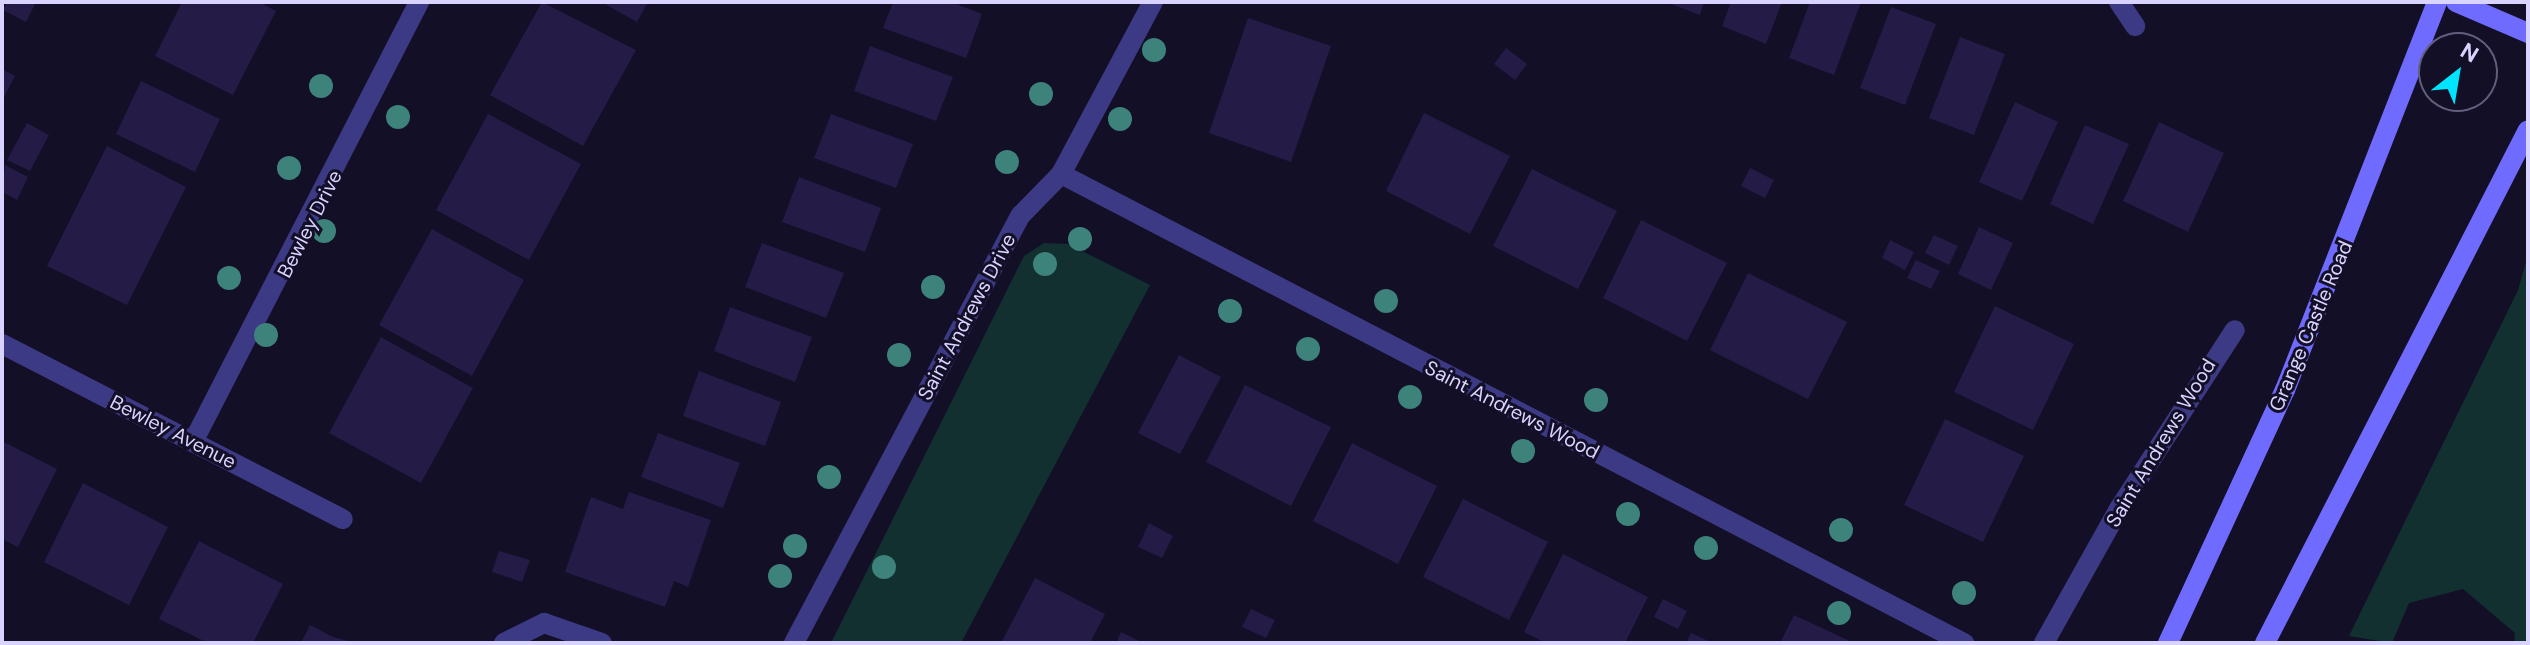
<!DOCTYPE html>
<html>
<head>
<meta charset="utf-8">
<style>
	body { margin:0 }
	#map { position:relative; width:2530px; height:645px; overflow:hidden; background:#130f26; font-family:"DM Sans",sans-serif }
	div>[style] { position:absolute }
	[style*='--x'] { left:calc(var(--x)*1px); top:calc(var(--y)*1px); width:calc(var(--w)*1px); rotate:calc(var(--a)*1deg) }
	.green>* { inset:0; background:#12302f }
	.building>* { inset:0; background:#241b47 }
	.street>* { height:20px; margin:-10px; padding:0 10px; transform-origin:10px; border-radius:10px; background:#3d3a85 }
	.secondary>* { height:20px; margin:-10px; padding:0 10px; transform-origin:10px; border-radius:10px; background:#6f6bff }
	.trees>* { width:24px; height:24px; margin:-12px; border-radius:50%; background:#3d827b }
	span { translate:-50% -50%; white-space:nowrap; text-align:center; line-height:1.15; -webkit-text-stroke:6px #130f26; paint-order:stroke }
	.street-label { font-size:20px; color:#d9d4ff }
	.frame { position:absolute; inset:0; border:4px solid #d9d4ff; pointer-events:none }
	.north { position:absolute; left:2418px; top:32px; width:80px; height:80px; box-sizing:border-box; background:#130f26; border:2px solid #625e7d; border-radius:50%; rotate:31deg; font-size:22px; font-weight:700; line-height:32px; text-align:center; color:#d9d4ff }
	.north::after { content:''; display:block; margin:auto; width:28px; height:36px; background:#00e5ff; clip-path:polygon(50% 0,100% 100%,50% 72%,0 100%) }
</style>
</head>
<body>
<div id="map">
	<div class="green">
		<div style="clip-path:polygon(1044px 243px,1068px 244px,1150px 285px,961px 643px,831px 643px,1024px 256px)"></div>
		<div style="clip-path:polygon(2528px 255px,2528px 643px,2514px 643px,2515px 633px,2463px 589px,2409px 603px,2392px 643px,2349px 636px,2518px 290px)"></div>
	</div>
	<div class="building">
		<div style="clip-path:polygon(7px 2px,36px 2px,26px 22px,3px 10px)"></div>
		<div style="clip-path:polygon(182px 2px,259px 2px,276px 11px,233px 95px,155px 56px)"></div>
		<div style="clip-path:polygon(542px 2px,636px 50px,583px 146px,490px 95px)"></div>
		<div style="clip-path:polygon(601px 2px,648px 2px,637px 22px)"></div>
		<div style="clip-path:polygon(893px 2px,951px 2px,982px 14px,966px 58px,883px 28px)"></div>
		<div style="clip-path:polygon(1666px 2px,1704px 2px,1700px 15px)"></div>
		<div style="clip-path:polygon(1731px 2px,1782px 2px,1766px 44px,1722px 26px)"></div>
		<div style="clip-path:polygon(1810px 2px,1861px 2px,1834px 75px,1789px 58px)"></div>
		<div style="clip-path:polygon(1891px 7px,1936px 24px,1905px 105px,1860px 88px)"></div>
		<div style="clip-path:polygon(1248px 18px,1331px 46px,1291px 162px,1209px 133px)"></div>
		<div style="clip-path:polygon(1960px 37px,2005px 54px,1974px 135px,1929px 118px)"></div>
		<div style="clip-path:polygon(870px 46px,953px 77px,936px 121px,854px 91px)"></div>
		<div style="clip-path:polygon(1506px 48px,1527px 64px,1515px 80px,1494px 64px)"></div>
		<div style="clip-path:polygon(2px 69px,15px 76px,2px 101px)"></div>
		<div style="clip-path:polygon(141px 81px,220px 119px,195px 172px,116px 134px)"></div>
		<div style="clip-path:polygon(2015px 102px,2058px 122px,2022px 201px,1979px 182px)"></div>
		<div style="clip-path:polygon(1424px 113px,1510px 156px,1470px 234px,1386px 191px)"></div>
		<div style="clip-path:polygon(488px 114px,581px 164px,529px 260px,436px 210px)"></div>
		<div style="clip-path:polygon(831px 114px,913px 144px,896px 188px,814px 158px)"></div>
		<div style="clip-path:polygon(2159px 122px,2224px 153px,2188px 232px,2123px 201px)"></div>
		<div style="clip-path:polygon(27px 123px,49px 135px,30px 171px,7px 160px)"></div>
		<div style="clip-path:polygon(2085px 125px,2129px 144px,2093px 224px,2050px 204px)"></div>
		<div style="clip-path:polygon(107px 146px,186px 187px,127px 305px,47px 266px)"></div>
		<div style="clip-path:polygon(5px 165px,28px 177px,17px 200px,2px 192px)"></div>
		<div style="clip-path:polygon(1750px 168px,1774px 180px,1765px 198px,1741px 186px)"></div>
		<div style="clip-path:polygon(1532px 169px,1617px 211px,1578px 289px,1493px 246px)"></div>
		<div style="clip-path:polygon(799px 177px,881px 208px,865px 252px,782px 222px)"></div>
		<div style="clip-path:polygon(1641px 220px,1727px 263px,1687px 341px,1603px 298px)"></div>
		<div style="clip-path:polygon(1979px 227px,2013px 243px,1991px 290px,1958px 274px)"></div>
		<div style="clip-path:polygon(432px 229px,524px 280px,472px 376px,379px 325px)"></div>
		<div style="clip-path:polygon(1934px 235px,1958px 246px,1949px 265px,1925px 253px)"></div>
		<div style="clip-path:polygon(1890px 240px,1914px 252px,1905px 270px,1882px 258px)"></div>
		<div style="clip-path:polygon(762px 243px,844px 273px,826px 318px,745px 287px)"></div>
		<div style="clip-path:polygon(1916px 260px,1940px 271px,1931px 289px,1907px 278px)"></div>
		<div style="clip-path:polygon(1748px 273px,1847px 322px,1808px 399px,1710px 350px)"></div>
		<div style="clip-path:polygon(1995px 306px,2074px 344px,2033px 430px,1954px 392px)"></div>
		<div style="clip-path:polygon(730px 307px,812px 337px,795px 382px,714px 351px)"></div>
		<div style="clip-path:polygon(381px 337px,473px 388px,421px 483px,329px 433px)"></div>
		<div style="clip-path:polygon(1179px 355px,1221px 377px,1180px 454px,1138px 433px)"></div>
		<div style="clip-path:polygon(699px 371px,781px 402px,765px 446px,683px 416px)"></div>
		<div style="clip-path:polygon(1245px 385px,1331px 427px,1291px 506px,1206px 462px)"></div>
		<div style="clip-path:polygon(1945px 419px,2024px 456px,1983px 542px,1904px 505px)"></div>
		<div style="clip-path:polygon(658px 433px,740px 463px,723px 508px,641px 477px)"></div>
		<div style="clip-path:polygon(2px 441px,57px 469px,18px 547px,2px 539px)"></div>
		<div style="clip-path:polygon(1352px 443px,1437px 486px,1398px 564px,1313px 521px)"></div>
		<div style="clip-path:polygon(83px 483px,168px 527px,129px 605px,44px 562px)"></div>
		<div style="clip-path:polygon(629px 492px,711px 520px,688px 587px,674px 581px,665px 607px,565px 572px,591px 497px,623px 509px)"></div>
		<div style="clip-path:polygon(1463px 499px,1548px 542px,1509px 620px,1423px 577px)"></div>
		<div style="clip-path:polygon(1149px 523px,1173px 536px,1162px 558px,1138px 547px)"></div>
		<div style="clip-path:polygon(199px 541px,283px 584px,253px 643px,208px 643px,159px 619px)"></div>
		<div style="clip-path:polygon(499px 551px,530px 560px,522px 582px,492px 572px)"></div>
		<div style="clip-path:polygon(1563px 554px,1648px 597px,1625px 643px,1546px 643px,1524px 632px)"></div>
		<div style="clip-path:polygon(1035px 578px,1105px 614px,1090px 643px,1001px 643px)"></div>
		<div style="clip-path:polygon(1663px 599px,1687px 611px,1678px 629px,1654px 617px)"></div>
		<div style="clip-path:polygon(1251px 609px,1275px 620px,1266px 638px,1242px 627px)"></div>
		<div style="clip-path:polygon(1794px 615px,1854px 643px,1780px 643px)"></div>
		<div style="clip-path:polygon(310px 625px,333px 637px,355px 643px,301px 643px)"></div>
		<div style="clip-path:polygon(1121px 632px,1144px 643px,1116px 643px)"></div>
		<div style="clip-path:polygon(1691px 633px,1713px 643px,1686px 643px)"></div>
	</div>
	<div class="street">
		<div style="--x:2119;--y:2;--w:29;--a:56"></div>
		<div style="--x:1061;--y:174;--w:1018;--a:27.45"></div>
		<div style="--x:2;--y:344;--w:383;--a:27.2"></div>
		<div style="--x:193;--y:442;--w:495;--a:-62.8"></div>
		<div style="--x:504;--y:643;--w:45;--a:-26.6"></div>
		<div style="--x:544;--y:623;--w:61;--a:19"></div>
		<div style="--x:794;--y:643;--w:484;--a:-62.1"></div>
		<div style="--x:1021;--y:215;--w:57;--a:-45.7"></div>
		<div style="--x:1061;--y:174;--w:195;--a:-61.9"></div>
		<div style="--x:2044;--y:643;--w:154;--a:-60.8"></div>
		<div style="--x:2119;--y:509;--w:213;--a:-57.1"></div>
	</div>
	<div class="secondary">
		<div style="--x:2456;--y:2;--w:78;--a:23.3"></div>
		<div style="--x:2168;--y:643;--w:279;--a:-65.2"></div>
		<div style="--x:2285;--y:390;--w:417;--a:-68.6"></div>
		<div style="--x:2265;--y:643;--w:576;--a:-62.86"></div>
	</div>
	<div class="trees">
		<div style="left:1154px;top:50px"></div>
		<div style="left:321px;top:86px"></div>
		<div style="left:1041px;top:94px"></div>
		<div style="left:398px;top:117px"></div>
		<div style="left:1120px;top:119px"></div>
		<div style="left:1007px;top:162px"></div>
		<div style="left:289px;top:168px"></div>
		<div style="left:324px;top:231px"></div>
		<div style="left:1080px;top:239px"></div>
		<div style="left:1045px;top:264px"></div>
		<div style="left:229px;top:278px"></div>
		<div style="left:933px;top:287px"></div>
		<div style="left:1386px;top:301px"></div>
		<div style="left:1230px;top:311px"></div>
		<div style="left:266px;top:335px"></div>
		<div style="left:1308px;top:349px"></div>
		<div style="left:899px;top:355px"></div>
		<div style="left:1410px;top:397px"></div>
		<div style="left:1596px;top:400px"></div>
		<div style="left:1523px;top:451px"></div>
		<div style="left:829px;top:477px"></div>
		<div style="left:1628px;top:514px"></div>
		<div style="left:1841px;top:530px"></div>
		<div style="left:795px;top:546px"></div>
		<div style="left:1706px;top:548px"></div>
		<div style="left:884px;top:567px"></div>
		<div style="left:780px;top:576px"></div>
		<div style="left:1964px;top:593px"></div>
		<div style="left:1839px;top:613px"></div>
	</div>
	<div class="street-label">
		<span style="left:310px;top:224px;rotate:-63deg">Bewley Drive</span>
		<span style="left:967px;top:317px;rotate:-62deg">Saint Andrews Drive</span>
		<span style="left:2311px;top:326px;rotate:-67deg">Grange Castle Road</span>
		<span style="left:1512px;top:410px;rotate:27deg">Saint Andrews Wood</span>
		<span style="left:173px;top:432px;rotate:27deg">Bewley Avenue</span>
		<span style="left:2161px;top:443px;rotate:-59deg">Saint Andrews Wood</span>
	</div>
	<div class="frame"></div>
	<div class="north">N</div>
</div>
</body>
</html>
